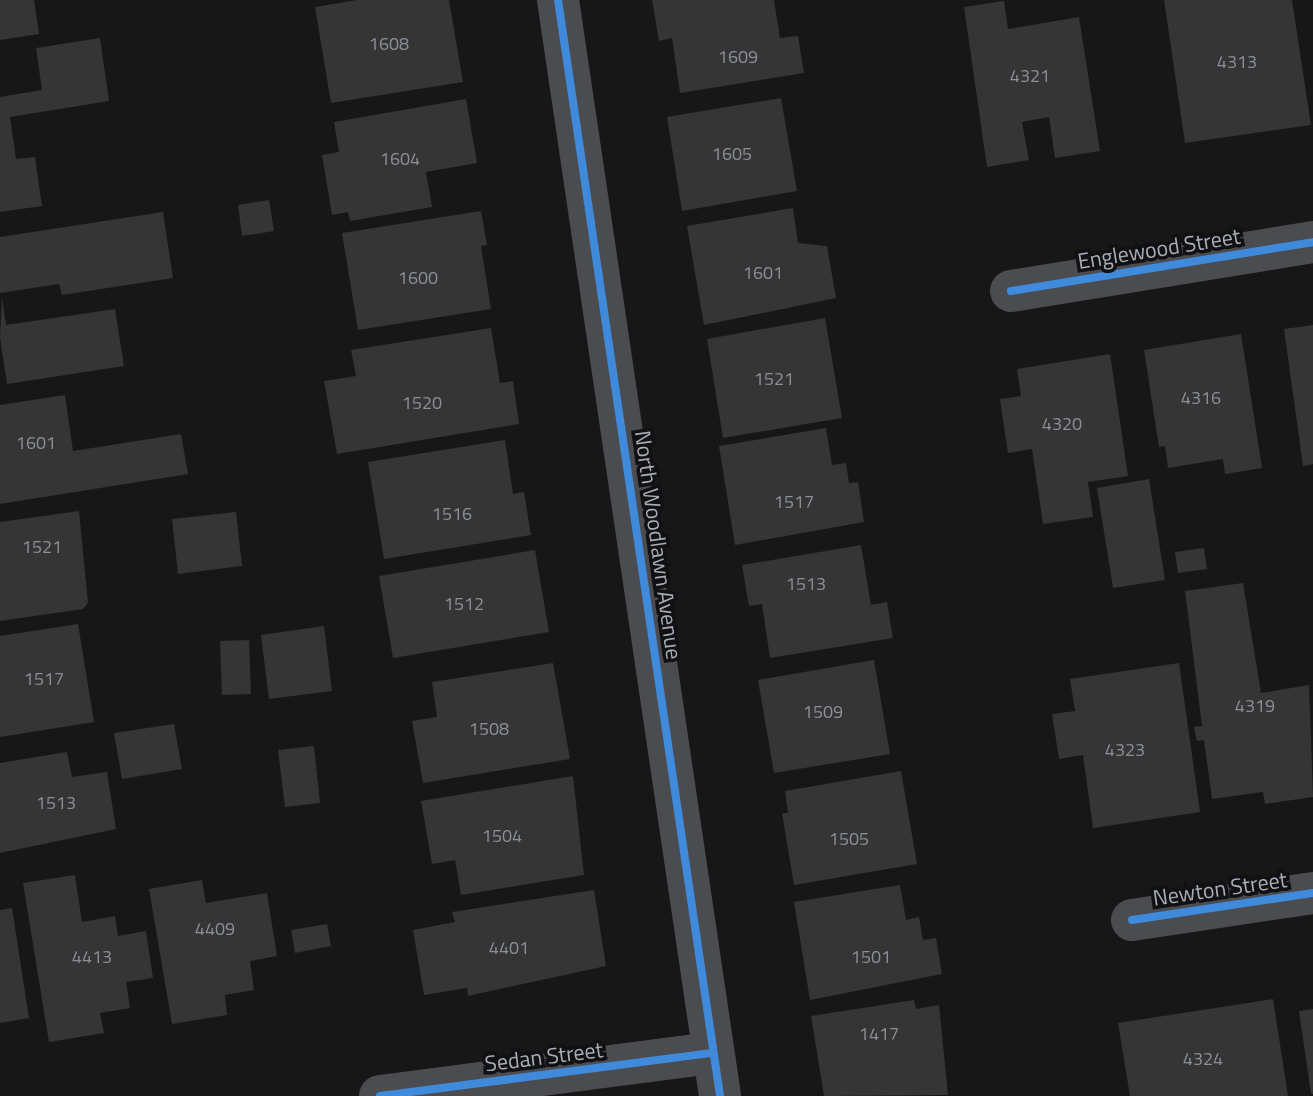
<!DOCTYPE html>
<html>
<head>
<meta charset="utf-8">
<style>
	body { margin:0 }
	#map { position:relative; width:1313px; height:1096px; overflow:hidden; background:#171717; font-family:"Titillium Web",sans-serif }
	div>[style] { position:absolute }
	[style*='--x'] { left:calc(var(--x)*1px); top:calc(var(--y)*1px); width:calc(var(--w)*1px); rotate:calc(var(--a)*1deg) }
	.building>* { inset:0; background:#353536 }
	.minor>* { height:42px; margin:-21px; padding:0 21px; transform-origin:21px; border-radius:21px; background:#4b4c50 }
	.cycleway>* { height:8px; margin:-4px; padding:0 4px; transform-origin:4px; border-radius:4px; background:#408adc }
	span { translate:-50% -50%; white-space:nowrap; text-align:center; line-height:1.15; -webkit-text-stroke:7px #111113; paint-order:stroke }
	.number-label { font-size:18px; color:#8b8f98 }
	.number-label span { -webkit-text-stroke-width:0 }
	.street-label { font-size:22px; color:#a8adb8 }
</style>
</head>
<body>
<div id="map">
	<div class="building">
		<div style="clip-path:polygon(0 0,34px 0,39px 34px,0 40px)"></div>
		<div style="clip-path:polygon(357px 0,449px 0,463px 82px,331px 103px,315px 7px)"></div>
		<div style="clip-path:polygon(652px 0,774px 0,780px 38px,798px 36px,804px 73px,680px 93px,672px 38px,659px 41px)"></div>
		<div style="clip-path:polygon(1164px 0,1292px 0,1311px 125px,1185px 143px)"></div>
		<div style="clip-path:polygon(1004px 1px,1008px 29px,1079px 17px,1100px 151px,1055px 158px,1049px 117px,1022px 122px,1029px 160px,987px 167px,964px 7px)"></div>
		<div style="clip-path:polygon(100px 38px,109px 101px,10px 117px,16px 159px,35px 157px,42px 206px,0 212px,0 97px,42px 90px,36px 48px)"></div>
		<div style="clip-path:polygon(781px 98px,797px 191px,682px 211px,667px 117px)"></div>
		<div style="clip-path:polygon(466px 99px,477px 163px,426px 172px,432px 207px,350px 221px,348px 212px,332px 215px,322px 155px,339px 152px,334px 122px)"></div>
		<div style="clip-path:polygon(269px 200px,274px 231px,242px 236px,238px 205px)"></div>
		<div style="clip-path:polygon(793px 208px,798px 243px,827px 246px,836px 298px,704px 325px,687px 226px)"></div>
		<div style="clip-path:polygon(481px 211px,487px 245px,481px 246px,491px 309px,358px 330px,342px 233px)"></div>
		<div style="clip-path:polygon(163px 212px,173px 278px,62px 295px,59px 284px,0 293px,0 237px)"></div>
		<div style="clip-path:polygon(2px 298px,6px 325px,115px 309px,124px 366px,7px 384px,0 338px)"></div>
		<div style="clip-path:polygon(825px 318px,842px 418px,723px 438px,707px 339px)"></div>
		<div style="clip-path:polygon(1313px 325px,1313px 464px,1303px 466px,1284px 329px)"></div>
		<div style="clip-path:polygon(491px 328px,500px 383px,513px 381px,519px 424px,337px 454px,324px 381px,356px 376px,351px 350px)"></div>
		<div style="clip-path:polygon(1241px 334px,1262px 468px,1225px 474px,1223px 459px,1168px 468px,1165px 446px,1159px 447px,1144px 350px)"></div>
		<div style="clip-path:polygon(1110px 354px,1128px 476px,1088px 482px,1093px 517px,1043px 524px,1032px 449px,1008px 453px,1000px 399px,1021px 396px,1017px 369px)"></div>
		<div style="clip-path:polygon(65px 395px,73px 451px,181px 434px,188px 474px,0 504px,0 405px)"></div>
		<div style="clip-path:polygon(826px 428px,832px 465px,846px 463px,849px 483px,858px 482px,864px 522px,735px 545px,719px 446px)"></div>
		<div style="clip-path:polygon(505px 440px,513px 494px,524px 492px,531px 535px,384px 559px,368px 462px)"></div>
		<div style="clip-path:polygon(1149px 479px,1165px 580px,1113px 588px,1097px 488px)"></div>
		<div style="clip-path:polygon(79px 511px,88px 603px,83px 609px,0 621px,0 522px)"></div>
		<div style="clip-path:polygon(236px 512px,242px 566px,178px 574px,172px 519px)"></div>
		<div style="clip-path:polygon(861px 545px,871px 605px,887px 602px,893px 638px,770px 658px,762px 604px,749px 606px,742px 565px)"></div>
		<div style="clip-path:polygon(1204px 548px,1207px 569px,1178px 573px,1175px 552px)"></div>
		<div style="clip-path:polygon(535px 550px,549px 632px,393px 658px,379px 576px)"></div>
		<div style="clip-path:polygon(1243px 583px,1261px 693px,1309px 685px,1313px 797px,1265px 804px,1263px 792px,1212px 799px,1204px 740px,1197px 741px,1194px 727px,1202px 726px,1185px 591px)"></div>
		<div style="clip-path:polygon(78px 624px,94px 722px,0 737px,0 636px)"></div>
		<div style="clip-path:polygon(324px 626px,332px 691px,269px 699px,261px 635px)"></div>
		<div style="clip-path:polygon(249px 640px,251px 694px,222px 695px,220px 641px)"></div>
		<div style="clip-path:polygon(874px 660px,890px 754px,774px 773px,758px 680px)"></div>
		<div style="clip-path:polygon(553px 663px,570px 759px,423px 783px,412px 721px,437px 717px,432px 682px)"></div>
		<div style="clip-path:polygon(1179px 663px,1200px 812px,1093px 828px,1083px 755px,1059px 759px,1052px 714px,1075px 711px,1070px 679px)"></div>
		<div style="clip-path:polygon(174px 724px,182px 769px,122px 779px,114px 733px)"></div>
		<div style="clip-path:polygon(314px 746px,320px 803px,285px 807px,278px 750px)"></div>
		<div style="clip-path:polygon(67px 752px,72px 777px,107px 772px,116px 829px,0 853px,0 763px)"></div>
		<div style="clip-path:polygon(901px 771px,917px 864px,794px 885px,782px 813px,788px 813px,785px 791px)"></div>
		<div style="clip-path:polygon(573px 776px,584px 875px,461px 895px,455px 860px,432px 864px,421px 801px)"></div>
		<div style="clip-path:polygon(75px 875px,82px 922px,115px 916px,118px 936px,146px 931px,153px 978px,126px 982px,130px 1008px,100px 1013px,104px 1033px,49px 1042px,23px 883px)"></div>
		<div style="clip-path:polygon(202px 880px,206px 903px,267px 893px,277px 956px,250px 961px,254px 990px,225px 995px,227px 1015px,172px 1024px,149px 889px)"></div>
		<div style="clip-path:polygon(900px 885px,906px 920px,919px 917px,923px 940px,936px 938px,942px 974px,810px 1000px,794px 902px)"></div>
		<div style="clip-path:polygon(594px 890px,606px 966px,468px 996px,467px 988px,424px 995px,413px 930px,455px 922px,452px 912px)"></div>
		<div style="clip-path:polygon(12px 908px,29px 1018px,0 1023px,0 910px)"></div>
		<div style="clip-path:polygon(327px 924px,331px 946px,295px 953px,291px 930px)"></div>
		<div style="clip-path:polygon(1273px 999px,1288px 1096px,1130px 1096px,1118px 1023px)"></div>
		<div style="clip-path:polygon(914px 1000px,916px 1009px,939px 1005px,948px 1095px,824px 1096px,811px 1016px)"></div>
		<div style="clip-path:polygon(1313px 1009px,1313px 1094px,1311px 1094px,1299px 1011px)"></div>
	</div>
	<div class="minor">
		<div style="--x:558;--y:0;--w:1108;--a:81.59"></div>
		<div style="--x:1011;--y:291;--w:306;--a:-9.2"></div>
		<div style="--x:1132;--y:920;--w:183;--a:-8.5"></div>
		<div style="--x:380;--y:1096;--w:335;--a:-7.4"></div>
	</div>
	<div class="cycleway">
		<div style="--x:558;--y:0;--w:1108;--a:81.59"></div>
		<div style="--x:1011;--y:291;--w:306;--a:-9.2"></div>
		<div style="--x:1132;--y:920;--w:183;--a:-8.5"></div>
		<div style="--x:380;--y:1096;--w:335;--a:-7.4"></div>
	</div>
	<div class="number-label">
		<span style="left:389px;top:44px">1608</span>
		<span style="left:738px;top:57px">1609</span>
		<span style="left:1237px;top:62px">4313</span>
		<span style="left:1030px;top:76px">4321</span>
		<span style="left:732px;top:154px">1605</span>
		<span style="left:400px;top:159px">1604</span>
		<span style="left:763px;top:273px">1601</span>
		<span style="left:418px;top:278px">1600</span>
		<span style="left:774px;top:379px">1521</span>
		<span style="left:1201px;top:398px">4316</span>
		<span style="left:422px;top:403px">1520</span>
		<span style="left:1062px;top:424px">4320</span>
		<span style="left:36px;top:443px">1601</span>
		<span style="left:794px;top:502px">1517</span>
		<span style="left:452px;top:514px">1516</span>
		<span style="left:42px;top:547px">1521</span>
		<span style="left:806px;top:584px">1513</span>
		<span style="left:464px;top:604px">1512</span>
		<span style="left:44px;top:679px">1517</span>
		<span style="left:1255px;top:706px">4319</span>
		<span style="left:823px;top:712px">1509</span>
		<span style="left:489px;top:729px">1508</span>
		<span style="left:1125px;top:750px">4323</span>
		<span style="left:56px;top:803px">1513</span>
		<span style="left:502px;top:836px">1504</span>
		<span style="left:849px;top:839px">1505</span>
		<span style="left:215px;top:929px">4409</span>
		<span style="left:509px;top:948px">4401</span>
		<span style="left:92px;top:957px">4413</span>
		<span style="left:871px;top:957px">1501</span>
		<span style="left:879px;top:1034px">1417</span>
		<span style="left:1203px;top:1059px">4324</span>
	</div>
	<div class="street-label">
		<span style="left:1159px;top:249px;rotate:-9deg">Englewood Street</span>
		<span style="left:658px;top:545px;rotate:82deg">North Woodlawn Avenue</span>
		<span style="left:1220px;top:889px;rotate:-8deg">Newton Street</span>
		<span style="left:544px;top:1057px;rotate:-7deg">Sedan Street</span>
	</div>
</div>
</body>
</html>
